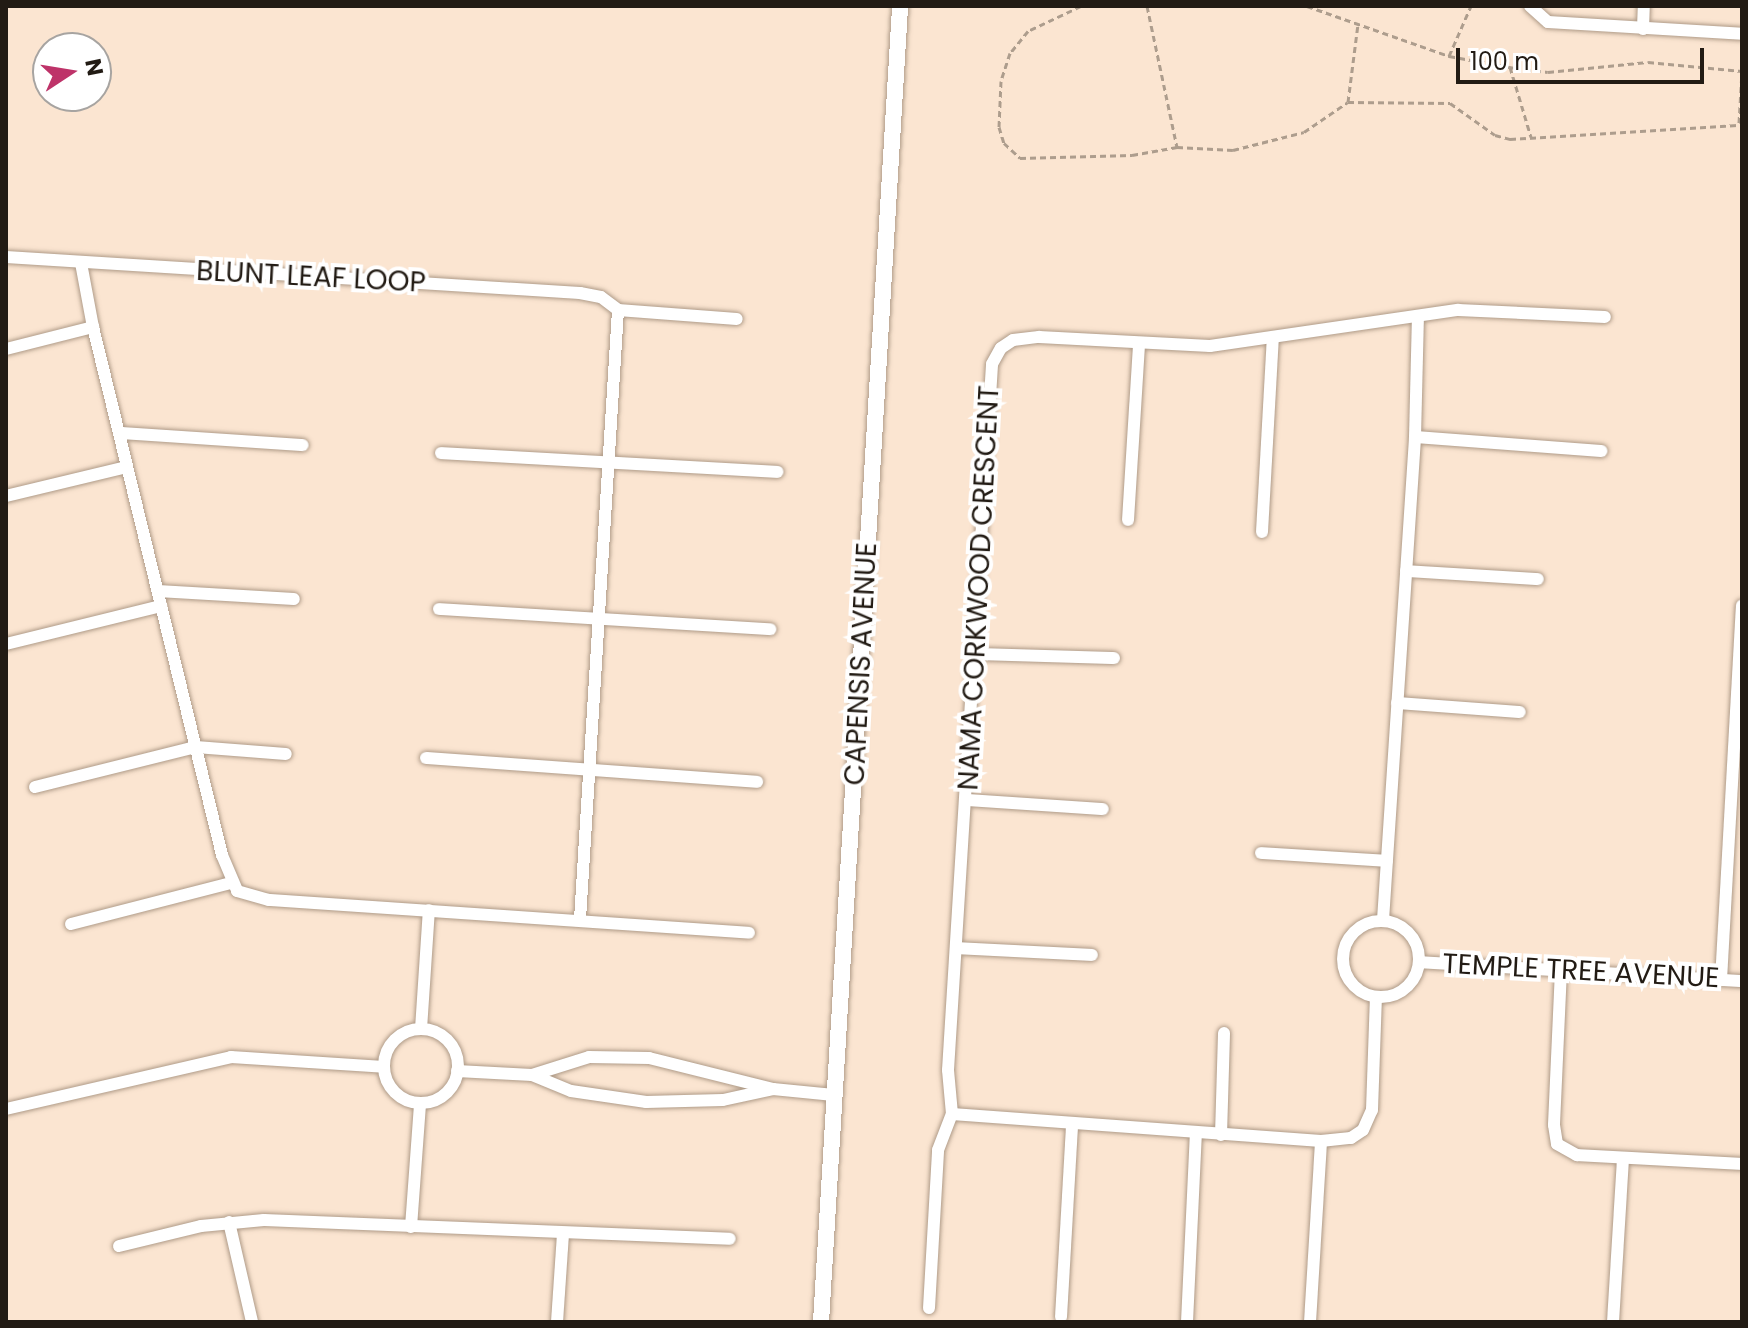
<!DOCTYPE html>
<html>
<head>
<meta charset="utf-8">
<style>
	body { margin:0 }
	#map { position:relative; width:1748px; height:1328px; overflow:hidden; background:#fbe5d1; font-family:Poppins,sans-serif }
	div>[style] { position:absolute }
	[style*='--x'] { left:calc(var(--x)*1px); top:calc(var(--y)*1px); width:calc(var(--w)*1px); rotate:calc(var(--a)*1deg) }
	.path>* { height:3px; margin-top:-1.5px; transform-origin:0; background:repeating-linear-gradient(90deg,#ad9d8d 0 6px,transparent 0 10px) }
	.roads { filter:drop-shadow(0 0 2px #af9b88) drop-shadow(0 0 2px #af9b88) }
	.minor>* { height:12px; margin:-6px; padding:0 6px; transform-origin:6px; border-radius:6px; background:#fff }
	.minor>.ring { margin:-6px; padding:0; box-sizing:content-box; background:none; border:12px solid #fff; border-radius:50% }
	.tertiary>* { height:16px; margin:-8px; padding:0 8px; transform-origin:8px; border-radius:8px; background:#fff }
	span { translate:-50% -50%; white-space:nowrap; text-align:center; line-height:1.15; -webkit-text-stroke:8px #fff; paint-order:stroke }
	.street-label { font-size:28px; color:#221b14 }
	.frame { position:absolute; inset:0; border:8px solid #221b14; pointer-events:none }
	.north { position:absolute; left:32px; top:32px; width:80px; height:80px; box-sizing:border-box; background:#fff; border:2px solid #a7a4a1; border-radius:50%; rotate:78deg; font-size:22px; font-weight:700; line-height:32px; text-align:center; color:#221b14 }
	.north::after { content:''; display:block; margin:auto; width:28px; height:36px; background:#be3369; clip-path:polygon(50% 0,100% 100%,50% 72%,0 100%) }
	.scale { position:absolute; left:1456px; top:48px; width:248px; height:36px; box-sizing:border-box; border:4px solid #221b14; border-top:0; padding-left:10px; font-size:24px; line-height:28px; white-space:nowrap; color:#221b14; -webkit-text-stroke:6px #fff; paint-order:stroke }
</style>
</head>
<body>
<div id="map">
	<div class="path">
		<div style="--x:1081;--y:6;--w:59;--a:154.7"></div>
		<div style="--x:1028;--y:31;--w:28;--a:129"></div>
		<div style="--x:1010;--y:53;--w:29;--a:108"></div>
		<div style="--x:1001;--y:81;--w:46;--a:92.5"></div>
		<div style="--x:999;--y:127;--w:17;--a:73"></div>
		<div style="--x:1004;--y:143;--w:22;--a:43"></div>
		<div style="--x:1020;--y:158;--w:112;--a:-1.5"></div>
		<div style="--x:1132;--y:155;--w:46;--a:-10.1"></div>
		<div style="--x:1147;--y:6;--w:144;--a:78"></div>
		<div style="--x:1177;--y:147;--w:56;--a:3.1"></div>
		<div style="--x:1233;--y:150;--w:73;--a:-14.2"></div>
		<div style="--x:1304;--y:132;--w:53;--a:-34.3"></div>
		<div style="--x:1348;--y:102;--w:102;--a:0.6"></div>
		<div style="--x:1450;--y:103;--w:55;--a:35.4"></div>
		<div style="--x:1495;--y:135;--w:16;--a:15"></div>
		<div style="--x:1510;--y:139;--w:232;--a:-3.5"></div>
		<div style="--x:1307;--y:6;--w:151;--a:19.4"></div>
		<div style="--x:1449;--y:56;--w:67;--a:10.3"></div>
		<div style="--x:1515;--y:68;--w:33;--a:7"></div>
		<div style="--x:1548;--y:72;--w:100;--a:-5.7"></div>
		<div style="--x:1648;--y:62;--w:94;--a:5.5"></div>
		<div style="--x:1449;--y:56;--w:55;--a:-66.3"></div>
		<div style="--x:1510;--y:67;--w:73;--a:73.3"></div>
		<div style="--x:1348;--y:102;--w:79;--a:-82.7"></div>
		<div style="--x:1739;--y:123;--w:52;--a:-86.7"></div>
	</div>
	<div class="roads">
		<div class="minor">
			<div style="--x:1530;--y:6;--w:24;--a:42"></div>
			<div style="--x:1548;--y:22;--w:194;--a:3.5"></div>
			<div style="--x:1643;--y:29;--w:23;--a:-88"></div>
			<div style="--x:6;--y:257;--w:575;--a:3.59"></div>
			<div style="--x:580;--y:293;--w:21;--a:11"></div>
			<div style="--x:601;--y:297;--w:21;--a:37"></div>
			<div style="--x:81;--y:263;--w:65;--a:79.4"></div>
			<div style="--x:93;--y:327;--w:544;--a:76.27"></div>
			<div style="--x:222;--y:855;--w:39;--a:67"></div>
			<div style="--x:237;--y:891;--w:33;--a:16"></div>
			<div style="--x:269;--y:900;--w:481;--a:3.9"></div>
			<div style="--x:618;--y:310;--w:119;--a:4.3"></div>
			<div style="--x:6;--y:349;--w:90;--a:-14.2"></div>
			<div style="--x:120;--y:433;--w:183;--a:3.8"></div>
			<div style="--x:1415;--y:437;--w:187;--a:4.3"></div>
			<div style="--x:441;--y:453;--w:337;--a:3.2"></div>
			<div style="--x:6;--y:496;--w:124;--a:-13.5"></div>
			<div style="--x:1128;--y:520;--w:176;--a:-86.4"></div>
			<div style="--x:1262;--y:532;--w:195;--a:-86.8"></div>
			<div style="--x:1406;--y:571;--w:132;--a:3.5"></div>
			<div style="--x:158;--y:591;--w:136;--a:3.4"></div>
			<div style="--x:439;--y:609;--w:332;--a:3.5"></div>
			<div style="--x:6;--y:644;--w:160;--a:-13.8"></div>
			<div style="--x:976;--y:654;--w:138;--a:1.7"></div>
			<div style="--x:1397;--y:703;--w:123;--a:4.2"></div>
			<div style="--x:426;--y:758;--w:332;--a:4.1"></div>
			<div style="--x:35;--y:787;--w:166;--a:-14"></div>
			<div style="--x:196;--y:747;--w:90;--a:4.4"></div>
			<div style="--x:966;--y:800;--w:137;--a:3.8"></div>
			<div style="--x:1261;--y:853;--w:126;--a:3.6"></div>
			<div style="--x:580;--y:919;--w:610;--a:-86.43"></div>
			<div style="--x:1383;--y:920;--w:484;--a:-86.2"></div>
			<div style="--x:1415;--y:437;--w:120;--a:-88.6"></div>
			<div class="ring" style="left:1343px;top:921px;width:64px;height:64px"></div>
			<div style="--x:71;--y:924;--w:165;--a:-14.4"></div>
			<div style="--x:956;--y:948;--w:136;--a:2.9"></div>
			<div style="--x:1419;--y:962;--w:324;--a:3.4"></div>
			<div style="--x:1561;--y:970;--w:155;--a:92.6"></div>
			<div style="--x:1554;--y:1125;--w:19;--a:81"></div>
			<div style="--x:1557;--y:1144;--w:23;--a:29"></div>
			<div style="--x:1577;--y:1155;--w:165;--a:3.1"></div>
			<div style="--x:1721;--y:980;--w:375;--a:-86.8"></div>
			<div style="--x:421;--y:1029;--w:119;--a:-86.2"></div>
			<div class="ring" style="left:384px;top:1029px;width:62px;height:62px"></div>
			<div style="--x:457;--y:1071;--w:75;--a:3.1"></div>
			<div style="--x:532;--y:1075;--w:42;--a:22.3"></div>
			<div style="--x:571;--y:1091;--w:76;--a:8.3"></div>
			<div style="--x:646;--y:1102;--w:77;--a:-1.5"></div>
			<div style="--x:723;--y:1100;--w:51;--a:-12.4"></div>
			<div style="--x:532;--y:1075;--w:60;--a:-17.5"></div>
			<div style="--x:589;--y:1057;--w:60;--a:1"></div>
			<div style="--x:649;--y:1058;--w:128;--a:14"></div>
			<div style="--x:773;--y:1089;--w:61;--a:5.6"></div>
			<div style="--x:6;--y:1109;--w:231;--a:-13"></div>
			<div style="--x:231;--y:1057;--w:153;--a:3.7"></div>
			<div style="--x:952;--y:1114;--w:44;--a:-95.2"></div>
			<div style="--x:948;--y:1070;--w:707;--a:-86.43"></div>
			<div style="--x:992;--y:364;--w:18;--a:-61"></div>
			<div style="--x:1001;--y:348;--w:14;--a:-34"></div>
			<div style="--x:1013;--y:340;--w:26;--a:-7"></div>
			<div style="--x:1039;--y:337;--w:171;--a:3"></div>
			<div style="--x:1210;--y:346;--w:251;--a:-8.3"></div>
			<div style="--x:1458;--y:310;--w:147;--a:2.7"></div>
			<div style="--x:952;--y:1114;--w:370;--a:4.2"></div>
			<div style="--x:1321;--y:1141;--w:30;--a:-6"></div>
			<div style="--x:1351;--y:1138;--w:14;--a:-34"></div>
			<div style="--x:1363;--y:1130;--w:22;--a:-66"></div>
			<div style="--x:1372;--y:1110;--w:113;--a:-88"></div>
			<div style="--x:1221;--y:1135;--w:102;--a:-88.3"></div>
			<div style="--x:229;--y:1222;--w:103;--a:77"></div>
			<div style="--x:411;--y:1227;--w:124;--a:-85.8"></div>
			<div style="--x:119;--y:1246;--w:84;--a:-13.7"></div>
			<div style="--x:201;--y:1226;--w:63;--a:-5.4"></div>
			<div style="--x:264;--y:1220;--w:466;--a:2.3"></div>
			<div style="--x:929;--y:1308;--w:158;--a:-86.7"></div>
			<div style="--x:938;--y:1150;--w:39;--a:-69"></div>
			<div style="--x:1061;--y:1317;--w:192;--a:-86.7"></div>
			<div style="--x:557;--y:1322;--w:87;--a:-86.1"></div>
			<div style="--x:1187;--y:1322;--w:189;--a:-87.3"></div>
			<div style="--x:1310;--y:1322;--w:181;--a:-86.5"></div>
			<div style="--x:1613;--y:1322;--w:163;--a:-86.5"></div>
		</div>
		<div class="tertiary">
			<div style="--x:821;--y:1322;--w:1318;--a:-86.56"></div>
		</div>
	</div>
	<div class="street-label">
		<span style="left:311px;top:277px;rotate:3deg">BLUNT LEAF LOOP</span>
		<span style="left:979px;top:588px;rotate:-87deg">NAMA CORKWOOD CRESCENT</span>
		<span style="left:861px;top:664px;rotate:-87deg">CAPENSIS AVENUE</span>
		<span style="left:1581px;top:971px;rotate:3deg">TEMPLE TREE AVENUE</span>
	</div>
	<div class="frame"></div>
	<div class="north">N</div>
	<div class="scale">100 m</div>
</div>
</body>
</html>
